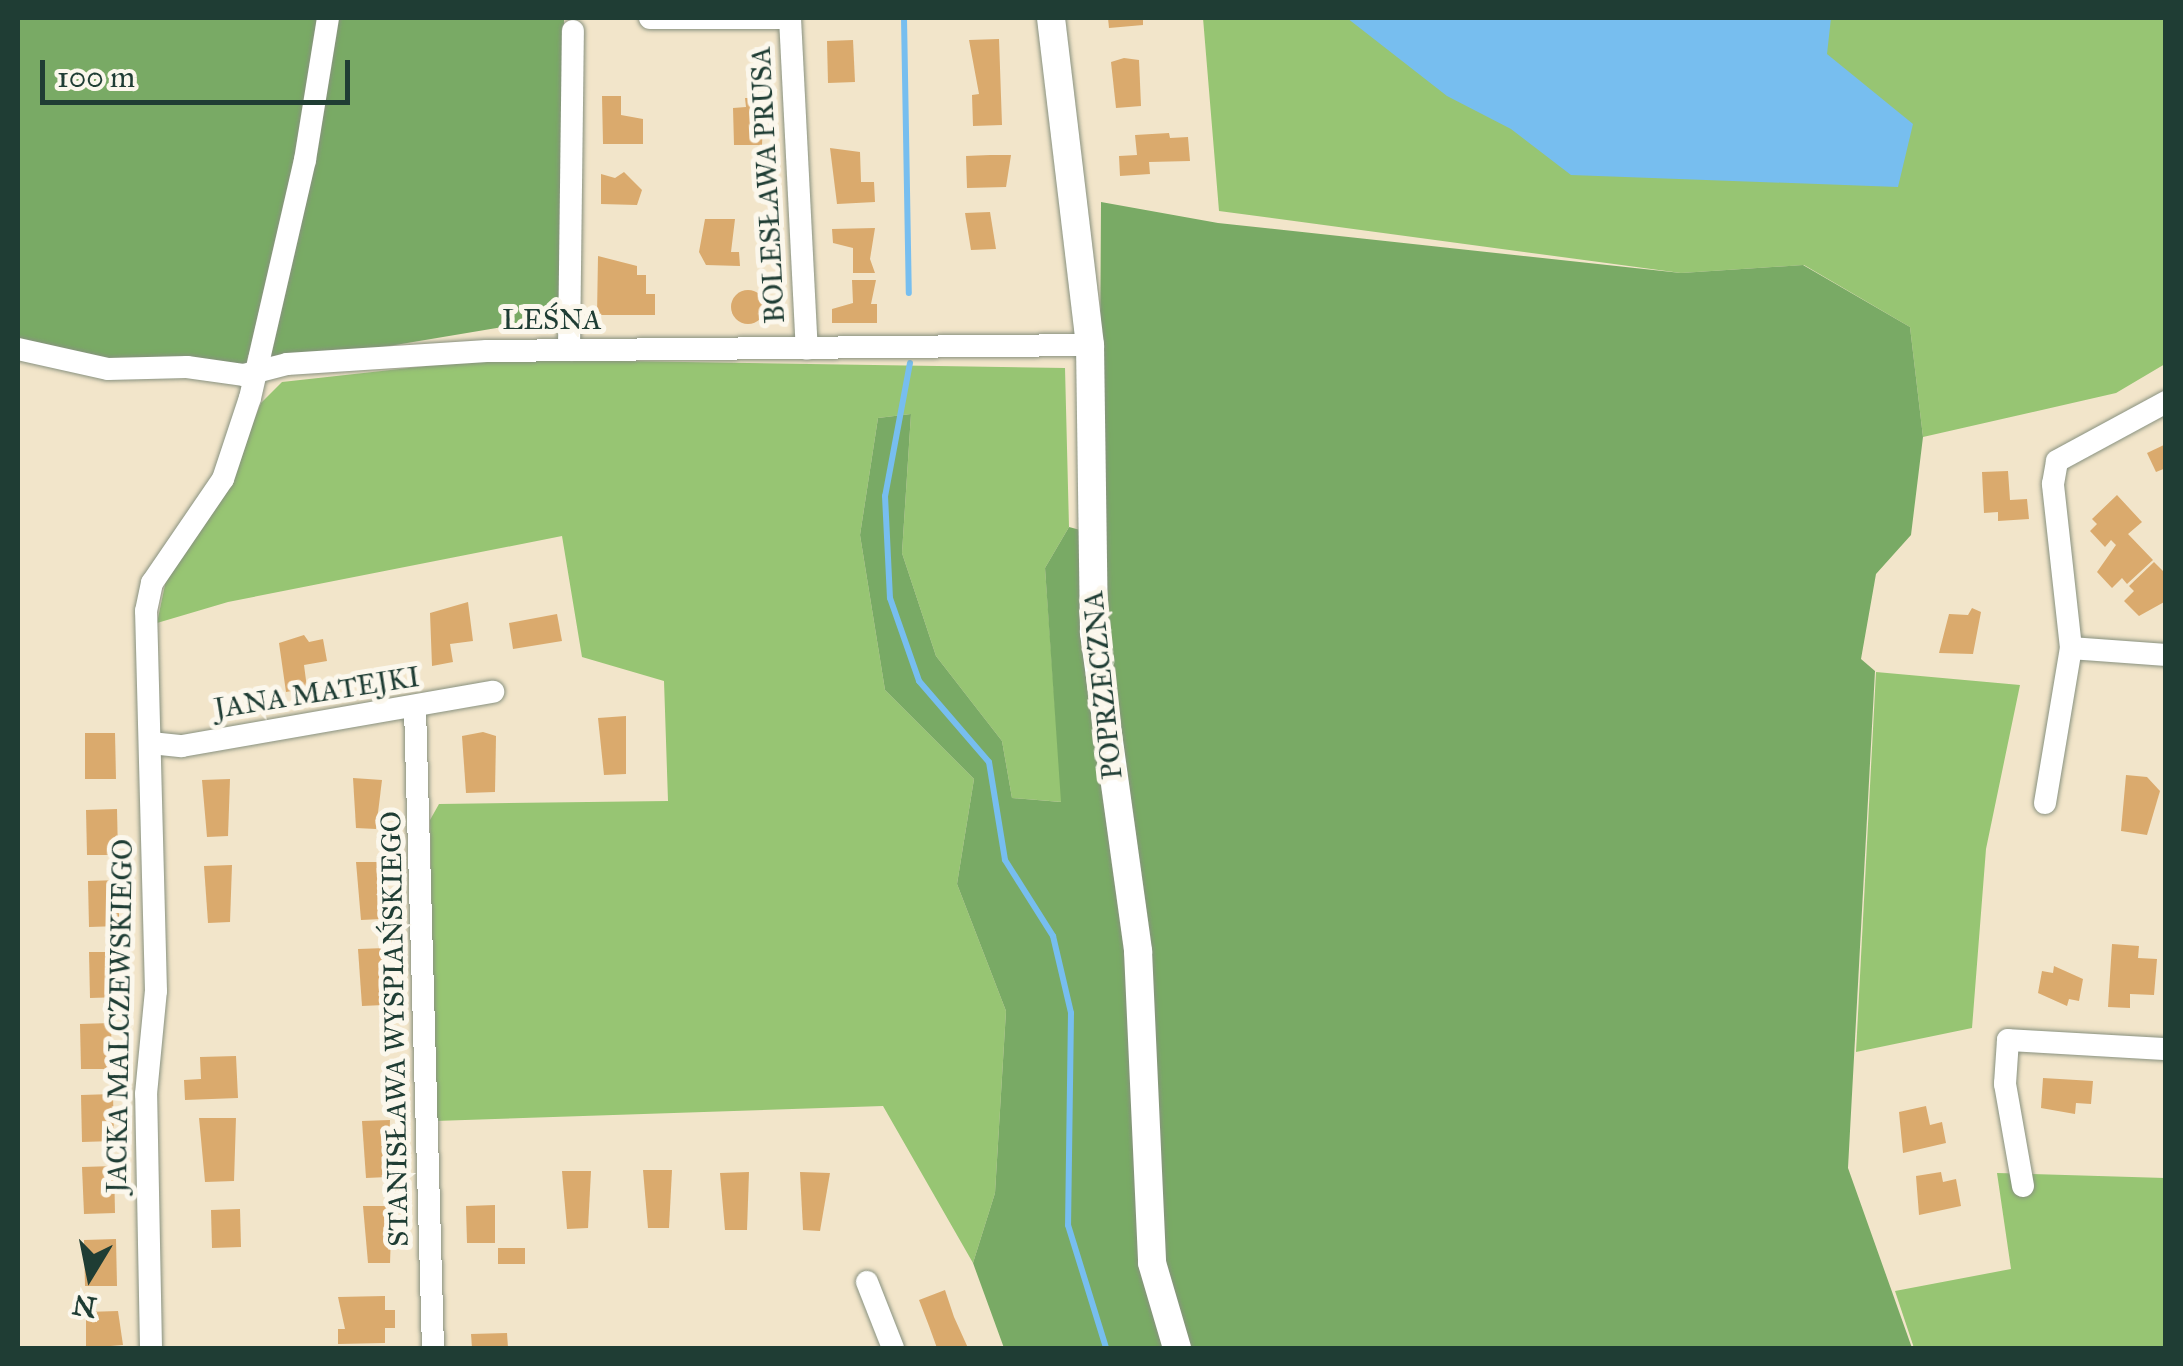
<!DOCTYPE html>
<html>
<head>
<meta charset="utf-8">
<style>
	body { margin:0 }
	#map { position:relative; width:2183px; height:1366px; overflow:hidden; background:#f2e5ca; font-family:"IM FELL Great Primer",serif }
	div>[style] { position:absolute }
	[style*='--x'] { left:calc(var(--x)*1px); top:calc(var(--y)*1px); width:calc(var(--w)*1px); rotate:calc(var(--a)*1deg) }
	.green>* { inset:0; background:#97c573 }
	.forest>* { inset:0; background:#79aa65 }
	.water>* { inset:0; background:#77beef }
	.stream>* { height:6px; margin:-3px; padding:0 3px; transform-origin:3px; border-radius:3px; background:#77beef }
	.building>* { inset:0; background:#daaa6d }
	.round { border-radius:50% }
	.roads { filter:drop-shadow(0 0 2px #88917f) drop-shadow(0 0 2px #88917f) }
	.minor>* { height:22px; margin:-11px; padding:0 11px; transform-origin:11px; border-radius:11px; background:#fff }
	.tertiary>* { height:28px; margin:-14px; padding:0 14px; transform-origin:14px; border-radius:14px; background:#fff }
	span { translate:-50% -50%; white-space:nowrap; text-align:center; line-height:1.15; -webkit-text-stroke:10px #fbf7ec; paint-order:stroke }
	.street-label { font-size:28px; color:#1f3d34 }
	.frame { position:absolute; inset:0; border:20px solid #1f3d34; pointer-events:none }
	.north { position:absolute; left:40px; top:1226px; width:100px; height:100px; -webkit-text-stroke:8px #fbf7ec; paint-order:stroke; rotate:190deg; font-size:28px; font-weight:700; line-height:40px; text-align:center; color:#1f3d34 }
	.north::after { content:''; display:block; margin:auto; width:35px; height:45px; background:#1f3d34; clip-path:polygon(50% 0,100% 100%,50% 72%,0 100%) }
	.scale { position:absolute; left:40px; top:60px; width:310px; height:45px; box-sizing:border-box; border:5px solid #1f3d34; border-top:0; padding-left:12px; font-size:30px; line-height:35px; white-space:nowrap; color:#1f3d34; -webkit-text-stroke:8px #fbf7ec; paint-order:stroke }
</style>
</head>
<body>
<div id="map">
	<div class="green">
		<div style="clip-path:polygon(1203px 18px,2165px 18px,2165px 364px,2116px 393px,1923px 437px,1910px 327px,1804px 265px,1681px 273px,1219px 211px)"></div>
		<div style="clip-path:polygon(490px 359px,1065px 368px,1069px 527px,1045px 568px,1062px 802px,1012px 798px,1002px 741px,936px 656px,902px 553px,911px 414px,878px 418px,860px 535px,885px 690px,974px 779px,957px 884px,1006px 1011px,995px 1193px,973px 1263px,883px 1106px,435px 1121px,430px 820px,439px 804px,668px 801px,664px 681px,582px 657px,562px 536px,228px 602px,157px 623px,166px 580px,237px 461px,261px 403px,282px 382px)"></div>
		<div style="clip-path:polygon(1876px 672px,2020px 685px,1986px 849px,1972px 1028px,1856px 1052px)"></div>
		<div style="clip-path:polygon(1997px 1173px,2165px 1178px,2165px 1348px,1914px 1348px,1895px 1291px,2011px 1269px)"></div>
	</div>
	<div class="forest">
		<div style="clip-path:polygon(18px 18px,564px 18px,563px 317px,312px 359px,248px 355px,246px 376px,206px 380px,18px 345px)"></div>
		<div style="clip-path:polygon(1101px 202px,1218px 223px,1681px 273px,1803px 265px,1910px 327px,1923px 437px,1911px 535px,1876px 574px,1861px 659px,1875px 671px,1848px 1168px,1912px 1348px,1004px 1348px,973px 1263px,995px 1193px,1006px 1011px,957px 884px,974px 779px,885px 690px,860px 535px,878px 418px,911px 414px,902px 553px,936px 656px,1002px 741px,1012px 798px,1061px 802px,1045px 568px,1069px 527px,1099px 535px)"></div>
	</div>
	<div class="water">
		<div style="clip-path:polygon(1347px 18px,1831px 18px,1827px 54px,1913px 124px,1898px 187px,1571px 175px,1511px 129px,1447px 96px)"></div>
	</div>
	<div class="stream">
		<div style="--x:904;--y:18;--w:275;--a:89"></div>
		<div style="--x:910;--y:363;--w:135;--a:100.6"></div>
		<div style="--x:885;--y:496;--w:102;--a:87.2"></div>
		<div style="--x:890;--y:598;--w:88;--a:70.7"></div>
		<div style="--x:919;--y:681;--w:107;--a:49.2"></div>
		<div style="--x:989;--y:762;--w:99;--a:80.7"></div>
		<div style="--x:1005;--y:860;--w:90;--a:57.7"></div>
		<div style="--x:1053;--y:936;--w:79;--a:76.8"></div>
		<div style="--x:1071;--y:1013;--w:212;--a:90.8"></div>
		<div style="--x:1068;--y:1225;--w:129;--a:72.8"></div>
	</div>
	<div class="building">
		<div style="clip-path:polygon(1108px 18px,1143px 18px,1143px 25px,1109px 28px)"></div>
		<div style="clip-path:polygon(999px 39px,1002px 125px,973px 126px,972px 95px,979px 94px,969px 40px)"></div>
		<div style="clip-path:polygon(853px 40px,855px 82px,828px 83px,827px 41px)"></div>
		<div style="clip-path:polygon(1124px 58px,1139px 60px,1141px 106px,1116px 108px,1111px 62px)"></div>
		<div style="clip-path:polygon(602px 96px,621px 96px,621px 115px,643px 119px,643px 144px,603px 144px)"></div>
		<div style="clip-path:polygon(745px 98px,764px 98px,762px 145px,734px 145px,733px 108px,746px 107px)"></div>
		<div style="clip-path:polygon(1169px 133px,1170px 138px,1188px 137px,1190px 161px,1149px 162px,1150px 174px,1120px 176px,1119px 156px,1137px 155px,1135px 135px)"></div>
		<div style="clip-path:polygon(830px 148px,860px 152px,861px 182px,874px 182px,875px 202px,837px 204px)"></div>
		<div style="clip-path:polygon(990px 155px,1011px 155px,1006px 187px,967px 188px,966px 156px)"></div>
		<div style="clip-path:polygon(624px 172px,642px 190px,637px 205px,601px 204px,601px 174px,615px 178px)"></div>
		<div style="clip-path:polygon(990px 212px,996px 249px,971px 250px,965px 213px)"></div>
		<div style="clip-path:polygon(705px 219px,735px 219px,731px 252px,739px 252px,740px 266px,706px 265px,699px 252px)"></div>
		<div style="clip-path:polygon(875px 228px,870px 259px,875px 273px,853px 273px,853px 248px,833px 243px,832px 229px)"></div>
		<div style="clip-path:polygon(598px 256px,637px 266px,637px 275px,646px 275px,646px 294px,655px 294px,655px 315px,597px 315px)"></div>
		<div style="clip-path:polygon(852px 280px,876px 280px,871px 304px,877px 304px,877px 323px,832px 323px,832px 309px,853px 303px)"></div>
		<div class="round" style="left:731px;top:290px;width:34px;height:34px"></div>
		<div style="clip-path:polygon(2166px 444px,2166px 468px,2156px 472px,2147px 453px)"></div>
		<div style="clip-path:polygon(2008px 471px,2010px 500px,2027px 499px,2029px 519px,1998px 521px,1998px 512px,1984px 513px,1982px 472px)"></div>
		<div style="clip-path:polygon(2117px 495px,2142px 522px,2128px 534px,2153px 560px,2127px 584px,2122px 578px,2112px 588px,2097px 572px,2116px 545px,2111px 540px,2105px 547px,2090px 531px,2097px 524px,2092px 519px)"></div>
		<div style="clip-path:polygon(2154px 562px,2166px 574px,2166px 601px,2139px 616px,2124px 601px,2134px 591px,2129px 586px)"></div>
		<div style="clip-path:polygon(468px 602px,473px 641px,450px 644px,453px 662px,432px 666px,430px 613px)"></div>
		<div style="clip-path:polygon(1972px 608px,1981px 612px,1973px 654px,1939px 653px,1949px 614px,1968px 615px)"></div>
		<div style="clip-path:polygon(557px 614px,562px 641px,513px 649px,509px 623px)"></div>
		<div style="clip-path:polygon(304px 635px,309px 642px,323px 639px,327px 661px,304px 665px,307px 688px,286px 692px,279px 643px)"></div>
		<div style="clip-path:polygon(626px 716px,626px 774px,604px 775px,598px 718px)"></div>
		<div style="clip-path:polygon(483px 732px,496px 736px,495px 792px,466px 793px,462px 736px)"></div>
		<div style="clip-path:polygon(85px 733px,115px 733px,116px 779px,85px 779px)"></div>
		<div style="clip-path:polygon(2126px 775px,2147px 777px,2160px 791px,2147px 835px,2121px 831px)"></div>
		<div style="clip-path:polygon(353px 778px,382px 780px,376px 829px,356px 828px)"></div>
		<div style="clip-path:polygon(230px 779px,228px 836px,207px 837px,202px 780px)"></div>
		<div style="clip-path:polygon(117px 809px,118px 855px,87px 855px,86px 810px)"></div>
		<div style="clip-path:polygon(356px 862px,384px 862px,382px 919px,361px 920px)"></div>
		<div style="clip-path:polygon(232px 865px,230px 922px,208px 923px,204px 866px)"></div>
		<div style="clip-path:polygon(119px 880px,119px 926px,89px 927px,88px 881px)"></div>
		<div style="clip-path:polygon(2112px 944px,2139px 946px,2138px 958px,2157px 959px,2154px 995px,2130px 994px,2130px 1008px,2108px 1007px)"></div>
		<div style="clip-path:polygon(386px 948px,384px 1005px,362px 1006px,358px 949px)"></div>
		<div style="clip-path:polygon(89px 952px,120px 952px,121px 997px,90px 998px)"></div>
		<div style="clip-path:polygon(2054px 966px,2083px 979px,2079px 1001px,2069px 999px,2067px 1006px,2038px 993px,2042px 971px,2053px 973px)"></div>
		<div style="clip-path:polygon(111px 1023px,112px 1069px,81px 1069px,80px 1024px)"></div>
		<div style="clip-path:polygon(236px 1056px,238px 1098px,185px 1100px,184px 1080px,201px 1079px,200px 1057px)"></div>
		<div style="clip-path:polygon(2043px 1078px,2093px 1081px,2091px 1104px,2076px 1103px,2075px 1114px,2041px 1108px)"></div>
		<div style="clip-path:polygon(113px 1094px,114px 1141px,82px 1142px,81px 1095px)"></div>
		<div style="clip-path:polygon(1926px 1106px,1930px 1125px,1942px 1122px,1946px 1143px,1903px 1153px,1899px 1112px)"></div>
		<div style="clip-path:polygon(199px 1118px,236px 1118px,234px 1181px,205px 1182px)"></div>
		<div style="clip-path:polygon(390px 1120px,388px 1177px,366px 1178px,362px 1121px)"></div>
		<div style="clip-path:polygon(114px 1166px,115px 1213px,84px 1214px,82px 1167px)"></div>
		<div style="clip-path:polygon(643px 1170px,672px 1170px,669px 1228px,648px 1228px)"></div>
		<div style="clip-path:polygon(562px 1171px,591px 1171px,588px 1228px,567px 1229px)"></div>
		<div style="clip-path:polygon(749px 1172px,747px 1230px,725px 1230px,720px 1173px)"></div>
		<div style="clip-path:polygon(800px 1172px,830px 1173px,820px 1231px,803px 1230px)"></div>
		<div style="clip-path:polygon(1941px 1172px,1943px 1182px,1956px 1179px,1961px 1206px,1919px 1215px,1916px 1176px)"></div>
		<div style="clip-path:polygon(495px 1205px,495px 1243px,467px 1243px,466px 1206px)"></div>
		<div style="clip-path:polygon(363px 1206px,392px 1206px,390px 1263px,368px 1263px)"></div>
		<div style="clip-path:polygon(240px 1209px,241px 1247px,212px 1248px,211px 1210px)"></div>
		<div style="clip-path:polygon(116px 1239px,117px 1286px,85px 1286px,84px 1240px)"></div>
		<div style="clip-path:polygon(498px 1248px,525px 1248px,525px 1264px,498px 1264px)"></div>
		<div style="clip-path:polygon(945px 1290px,954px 1317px,968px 1348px,937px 1348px,929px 1326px,919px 1300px)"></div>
		<div style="clip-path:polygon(385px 1296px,385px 1310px,395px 1310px,395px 1328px,385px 1328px,385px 1343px,338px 1344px,338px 1329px,345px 1329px,338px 1297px)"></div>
		<div style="clip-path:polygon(118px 1311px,123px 1345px,86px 1348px,86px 1312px)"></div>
		<div style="clip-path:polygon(507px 1333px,508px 1348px,472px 1348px,471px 1334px)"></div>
	</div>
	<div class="roads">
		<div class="minor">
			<div style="--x:650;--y:18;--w:140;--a:0"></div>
			<div style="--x:790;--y:18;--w:331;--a:87.1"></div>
			<div style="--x:18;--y:349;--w:92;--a:12.5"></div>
			<div style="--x:108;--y:369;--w:79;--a:-1.5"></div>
			<div style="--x:187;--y:367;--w:58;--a:8"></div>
			<div style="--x:244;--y:375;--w:44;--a:-14.3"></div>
			<div style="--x:287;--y:364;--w:200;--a:-3.7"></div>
			<div style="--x:487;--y:351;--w:603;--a:-0.57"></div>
			<div style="--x:569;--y:350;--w:319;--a:-89.3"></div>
			<div style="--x:2071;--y:648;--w:95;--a:4.2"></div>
			<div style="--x:415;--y:708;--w:640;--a:88.39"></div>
			<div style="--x:151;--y:743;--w:31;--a:6"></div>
			<div style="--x:182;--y:746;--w:316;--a:-9.9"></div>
			<div style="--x:2045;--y:803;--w:157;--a:-80.5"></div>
			<div style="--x:2071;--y:648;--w:165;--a:-96.3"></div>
			<div style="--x:2053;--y:484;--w:23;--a:-80"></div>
			<div style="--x:2057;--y:461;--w:124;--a:-28.4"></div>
			<div style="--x:2023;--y:1186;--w:104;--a:-100"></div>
			<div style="--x:2005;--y:1084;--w:44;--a:-86.1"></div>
			<div style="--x:2008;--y:1040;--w:158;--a:3.3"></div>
			<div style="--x:867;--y:1282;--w:71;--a:68.5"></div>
			<div style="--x:151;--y:1348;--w:254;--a:-91.1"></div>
			<div style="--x:146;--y:1094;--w:103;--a:-84.5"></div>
			<div style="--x:156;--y:991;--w:380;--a:-91.5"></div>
			<div style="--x:146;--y:611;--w:29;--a:-78"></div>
			<div style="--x:152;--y:583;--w:126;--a:-55.7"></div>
			<div style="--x:223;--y:479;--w:85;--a:-71.6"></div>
			<div style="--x:250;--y:398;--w:244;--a:-77"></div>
			<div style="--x:305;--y:160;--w:144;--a:-80.8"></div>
		</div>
		<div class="tertiary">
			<div style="--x:1051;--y:18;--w:329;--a:83.2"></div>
			<div style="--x:1090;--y:345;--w:288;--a:89.2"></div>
			<div style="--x:1094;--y:633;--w:321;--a:82.1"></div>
			<div style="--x:1138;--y:951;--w:312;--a:87.4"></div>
			<div style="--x:1152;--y:1263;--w:89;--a:73.6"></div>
		</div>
	</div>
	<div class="street-label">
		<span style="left:768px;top:185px;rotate:-93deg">BOLESŁAWA PRUSA</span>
		<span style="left:552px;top:320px">LEŚNA</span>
		<span style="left:1103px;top:685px;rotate:-96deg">POPRZECZNA</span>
		<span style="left:317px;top:693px;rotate:-9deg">JANA MATEJKI</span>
		<span style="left:120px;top:1016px;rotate:-89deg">JACKA MALCZEWSKIEGO</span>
		<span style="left:395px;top:1029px;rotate:-91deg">STANISŁAWA WYSPIAŃSKIEGO</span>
	</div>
	<div class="frame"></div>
	<div class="north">N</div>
	<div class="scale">100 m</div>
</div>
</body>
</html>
